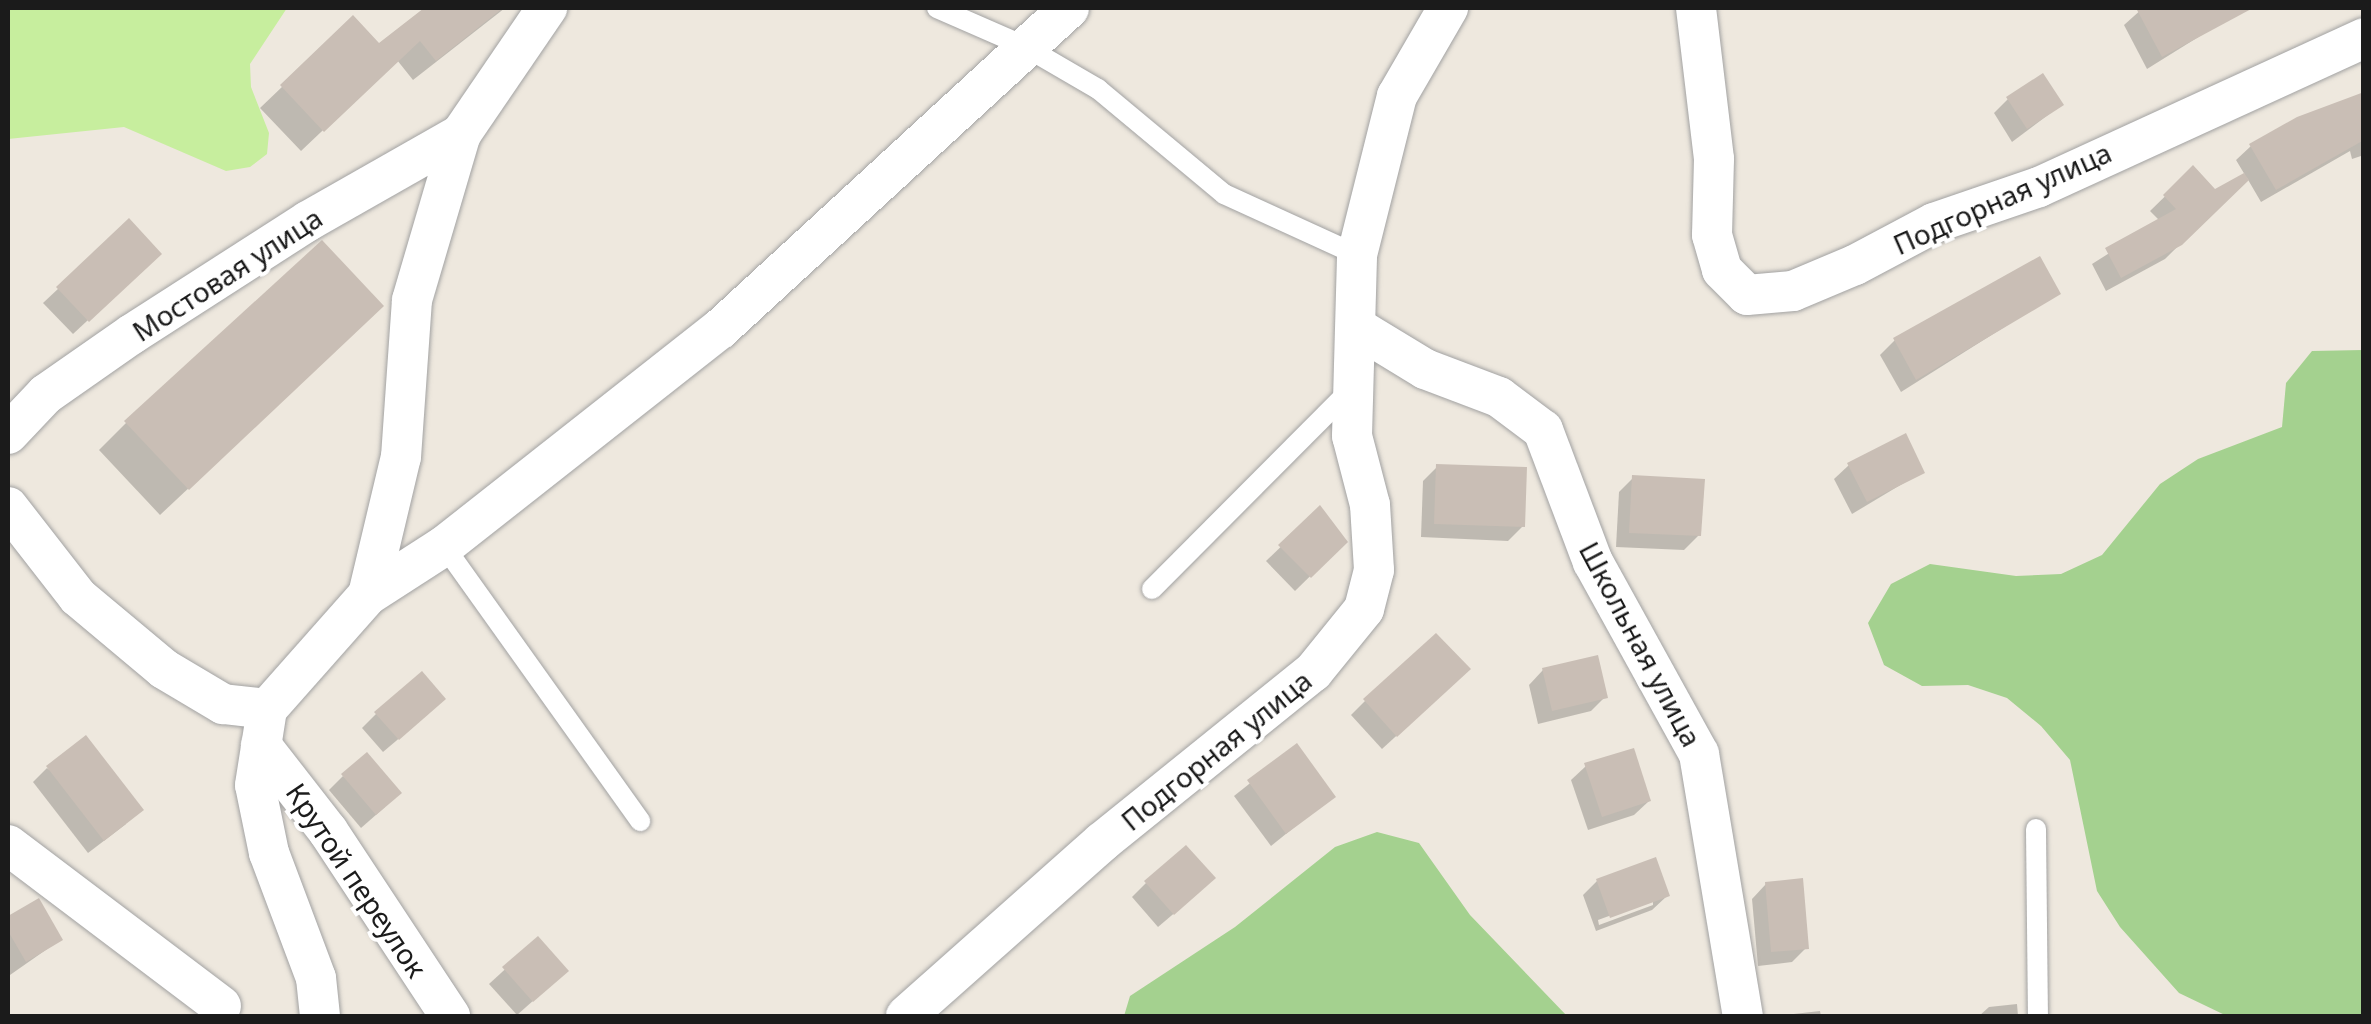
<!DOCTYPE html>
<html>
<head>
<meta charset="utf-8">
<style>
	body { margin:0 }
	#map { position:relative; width:2371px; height:1024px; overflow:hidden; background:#eee8de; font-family:"Noto Sans",sans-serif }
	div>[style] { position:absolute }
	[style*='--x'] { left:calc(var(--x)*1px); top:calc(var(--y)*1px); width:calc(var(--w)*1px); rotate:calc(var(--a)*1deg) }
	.grass>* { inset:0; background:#c7ee9e }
	.forest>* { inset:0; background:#a4d18f }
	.shadow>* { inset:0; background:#0003 }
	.building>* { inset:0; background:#c9beb5 }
	.roads { filter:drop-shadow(0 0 2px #a2a2a2) drop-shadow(0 0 2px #a2a2a2) }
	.service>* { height:20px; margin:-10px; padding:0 10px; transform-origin:10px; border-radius:10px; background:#fff }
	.minor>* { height:40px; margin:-20px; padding:0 20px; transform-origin:20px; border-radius:20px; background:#fff }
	span { translate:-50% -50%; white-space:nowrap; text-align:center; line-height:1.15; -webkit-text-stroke:8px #fff; paint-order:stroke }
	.street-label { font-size:28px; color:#1b1b1b }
	.frame { position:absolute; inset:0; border:10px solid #1b1b1b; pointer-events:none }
</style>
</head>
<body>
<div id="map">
	<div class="grass">
		<div style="clip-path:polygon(8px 8px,287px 8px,250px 64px,251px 87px,269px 133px,267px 154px,250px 167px,226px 171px,124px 127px,8px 139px)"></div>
	</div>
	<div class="forest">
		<div style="clip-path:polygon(2363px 350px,2363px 1016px,2227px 1016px,2179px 993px,2120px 927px,2097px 891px,2070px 760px,2041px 726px,2007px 698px,1968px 685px,1922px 686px,1884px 665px,1868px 623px,1891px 584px,1930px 564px,2016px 576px,2061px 574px,2102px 555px,2160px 484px,2198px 459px,2282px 427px,2286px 383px,2312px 351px)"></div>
		<div style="clip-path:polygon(1377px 832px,1419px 843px,1470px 915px,1567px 1016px,1124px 1016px,1130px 996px,1235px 927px,1335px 847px)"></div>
	</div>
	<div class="shadow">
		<div style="clip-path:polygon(428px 8px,505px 8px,413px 80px,397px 60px,301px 151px,260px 108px,353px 19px,379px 46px)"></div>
		<div style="clip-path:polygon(2143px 8px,2206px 8px,2216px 26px,2147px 69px,2124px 25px)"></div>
		<div style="clip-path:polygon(2364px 94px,2364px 155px,2352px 159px,2350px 151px,2261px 202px,2247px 178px,2165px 259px,2106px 291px,2092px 264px,2160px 221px,2150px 211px,2193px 169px,2215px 192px,2245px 175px,2236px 160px,2251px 146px)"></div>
		<div style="clip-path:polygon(2008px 99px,2061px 105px,2012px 142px,1994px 113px)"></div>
		<div style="clip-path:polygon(129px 222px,144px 268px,73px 334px,43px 303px)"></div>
		<div style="clip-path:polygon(2058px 293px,1901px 392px,1880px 355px,1895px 340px)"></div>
		<div style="clip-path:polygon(354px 333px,160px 515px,99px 450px,126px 423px)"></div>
		<div style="clip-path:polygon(1849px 465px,1922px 472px,1852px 514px,1834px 479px)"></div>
		<div style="clip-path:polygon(1437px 467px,1523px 526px,1508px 541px,1421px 537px,1423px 481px)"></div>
		<div style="clip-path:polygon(1633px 478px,1699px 535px,1684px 550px,1616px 547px,1619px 492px)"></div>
		<div style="clip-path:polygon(1320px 509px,1345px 542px,1295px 591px,1266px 561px)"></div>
		<div style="clip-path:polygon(1543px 670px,1605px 697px,1591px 711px,1538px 724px,1529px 685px)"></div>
		<div style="clip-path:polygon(1453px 684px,1382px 749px,1351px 715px,1365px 701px)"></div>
		<div style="clip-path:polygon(429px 713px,383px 752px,362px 728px,376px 714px)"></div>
		<div style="clip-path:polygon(1297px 746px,1333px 796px,1271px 846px,1234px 796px)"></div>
		<div style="clip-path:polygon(1586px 766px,1649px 801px,1634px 815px,1588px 830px,1571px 780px)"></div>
		<div style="clip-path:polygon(47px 768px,126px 824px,88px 853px,33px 782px)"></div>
		<div style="clip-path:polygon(343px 776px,385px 807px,361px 828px,329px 790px)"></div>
		<div style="clip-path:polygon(evenodd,1597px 881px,1667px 896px,1652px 910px,1596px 931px,1583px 895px,1597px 881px,1653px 900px,1653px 905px,1599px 925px,1598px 920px,1653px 900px)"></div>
		<div style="clip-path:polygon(1146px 883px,1198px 893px,1158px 927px,1132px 897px)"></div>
		<div style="clip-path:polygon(1766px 884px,1806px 948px,1792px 962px,1758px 966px,1752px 899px)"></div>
		<div style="clip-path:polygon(38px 902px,60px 940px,10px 975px,8px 919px)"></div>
		<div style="clip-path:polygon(538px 939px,551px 985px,517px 1015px,489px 984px)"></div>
		<div style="clip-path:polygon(2017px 1004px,2018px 1016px,1979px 1016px,1989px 1007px)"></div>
		<div style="clip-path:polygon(1820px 1011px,1821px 1016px,1774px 1016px,1775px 1016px)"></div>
	</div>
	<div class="building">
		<div style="clip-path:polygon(424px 8px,503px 8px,436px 61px,420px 41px,324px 132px,280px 85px,353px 15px,379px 43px)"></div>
		<div style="clip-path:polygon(2136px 8px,2253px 8px,2162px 57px)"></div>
		<div style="clip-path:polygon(2043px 73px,2064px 105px,2027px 129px,2006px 97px)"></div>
		<div style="clip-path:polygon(2364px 92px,2364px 140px,2276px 190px,2249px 144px,2297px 117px)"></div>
		<div style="clip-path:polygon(2193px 165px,2215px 189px,2244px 173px,2249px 180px,2182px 245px,2121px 278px,2105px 248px,2176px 209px,2163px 195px)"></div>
		<div style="clip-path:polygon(129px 218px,162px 254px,89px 322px,56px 287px)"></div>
		<div style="clip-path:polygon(322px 240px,384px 306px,189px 490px,124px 421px)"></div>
		<div style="clip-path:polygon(2040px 256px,2061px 294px,1916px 380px,1893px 338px)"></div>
		<div style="clip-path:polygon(1906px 433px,1925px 473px,1867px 502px,1847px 463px)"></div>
		<div style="clip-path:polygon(1436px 464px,1527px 467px,1525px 527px,1434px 524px)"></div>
		<div style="clip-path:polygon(1632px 475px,1705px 479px,1701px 536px,1629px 533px)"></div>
		<div style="clip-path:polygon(1320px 505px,1348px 542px,1311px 578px,1278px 545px)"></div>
		<div style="clip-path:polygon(1436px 633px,1471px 669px,1397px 737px,1363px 699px)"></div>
		<div style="clip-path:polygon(1598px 655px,1608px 698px,1552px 711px,1542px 668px)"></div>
		<div style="clip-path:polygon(422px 671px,446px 699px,399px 740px,374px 712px)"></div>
		<div style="clip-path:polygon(86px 735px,144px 810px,104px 841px,46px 766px)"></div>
		<div style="clip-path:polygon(1297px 743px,1336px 797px,1286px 834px,1247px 780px)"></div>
		<div style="clip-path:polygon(1634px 748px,1651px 801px,1602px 817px,1584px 763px)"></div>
		<div style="clip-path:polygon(367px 752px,402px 793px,376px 815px,341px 774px)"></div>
		<div style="clip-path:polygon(1186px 845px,1216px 878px,1174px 915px,1144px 881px)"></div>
		<div style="clip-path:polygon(1656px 857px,1670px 896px,1610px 918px,1596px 879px)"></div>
		<div style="clip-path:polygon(1803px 878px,1809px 949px,1771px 952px,1765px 882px)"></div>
		<div style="clip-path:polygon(39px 898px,63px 940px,26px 962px,8px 931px,8px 916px)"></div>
		<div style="clip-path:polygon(538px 936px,569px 971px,533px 1002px,502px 967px)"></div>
	</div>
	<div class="roads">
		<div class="service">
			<div style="--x:937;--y:8;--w:95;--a:23.6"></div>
			<div style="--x:1024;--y:46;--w:86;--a:30.2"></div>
			<div style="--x:1098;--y:89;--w:164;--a:39.8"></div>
			<div style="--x:1224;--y:194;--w:146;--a:24.6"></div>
			<div style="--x:444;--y:546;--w:338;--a:54.5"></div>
			<div style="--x:1152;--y:589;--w:282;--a:-45.1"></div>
			<div style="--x:2036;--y:829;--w:187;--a:89.4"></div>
		</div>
		<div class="minor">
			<div style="--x:1696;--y:8;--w:152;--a:83.2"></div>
			<div style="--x:1714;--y:159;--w:76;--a:91.5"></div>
			<div style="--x:1712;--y:235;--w:36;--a:74"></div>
			<div style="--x:1722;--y:270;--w:35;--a:45"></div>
			<div style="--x:1747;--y:295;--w:46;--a:-5"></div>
			<div style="--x:1793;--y:291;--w:67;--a:-22.8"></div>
			<div style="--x:1855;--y:265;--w:89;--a:-28"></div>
			<div style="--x:1934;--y:223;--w:111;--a:-18.9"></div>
			<div style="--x:2039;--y:187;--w:358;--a:-24.6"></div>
			<div style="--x:1356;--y:327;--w:81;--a:31.3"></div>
			<div style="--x:1425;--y:369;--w:79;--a:20.7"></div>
			<div style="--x:1499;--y:397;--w:55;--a:36.9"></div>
			<div style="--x:1543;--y:430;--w:141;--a:69.3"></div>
			<div style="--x:1593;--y:562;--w:219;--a:61.1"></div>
			<div style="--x:1699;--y:754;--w:266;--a:80.5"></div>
			<div style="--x:8;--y:434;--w:55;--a:-46.5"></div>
			<div style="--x:46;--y:394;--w:105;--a:-34.9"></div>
			<div style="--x:132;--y:334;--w:209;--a:-32.7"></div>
			<div style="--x:308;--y:221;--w:176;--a:-29.6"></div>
			<div style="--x:8;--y:507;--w:114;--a:52.1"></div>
			<div style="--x:78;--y:597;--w:112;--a:39.9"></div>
			<div style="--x:164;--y:669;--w:69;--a:30.7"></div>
			<div style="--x:223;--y:704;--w:44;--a:6.5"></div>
			<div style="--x:368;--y:595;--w:90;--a:-32.8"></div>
			<div style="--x:444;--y:546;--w:351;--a:-38.2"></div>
			<div style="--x:720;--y:329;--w:474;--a:-42.6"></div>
			<div style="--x:261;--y:745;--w:109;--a:52.1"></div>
			<div style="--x:328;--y:831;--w:222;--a:56.6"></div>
			<div style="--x:8;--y:845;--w:267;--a:37.1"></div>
			<div style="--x:320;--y:1016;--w:38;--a:-96"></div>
			<div style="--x:316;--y:978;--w:134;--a:-110.6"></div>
			<div style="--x:269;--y:853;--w:69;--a:-101.6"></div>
			<div style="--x:255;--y:785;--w:77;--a:-81"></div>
			<div style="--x:267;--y:709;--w:152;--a:-48.5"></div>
			<div style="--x:368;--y:595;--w:142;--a:-76.6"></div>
			<div style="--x:401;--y:457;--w:157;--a:-86"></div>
			<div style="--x:412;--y:300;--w:173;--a:-73.6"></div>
			<div style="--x:461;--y:134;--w:153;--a:-55.7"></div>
			<div style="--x:906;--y:1016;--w:262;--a:-41.6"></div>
			<div style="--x:1102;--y:842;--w:271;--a:-38.9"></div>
			<div style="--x:1313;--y:672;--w:81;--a:-51"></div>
			<div style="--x:1364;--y:609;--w:40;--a:-75.6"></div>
			<div style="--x:1374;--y:570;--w:65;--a:-93.5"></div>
			<div style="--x:1370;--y:505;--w:71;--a:-104.6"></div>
			<div style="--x:1352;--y:436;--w:181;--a:-88.4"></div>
			<div style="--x:1357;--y:255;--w:164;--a:-75.9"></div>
			<div style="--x:1397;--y:96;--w:102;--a:-59.9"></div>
		</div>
	</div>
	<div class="street-label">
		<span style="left:2002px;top:198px;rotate:-24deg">Подгорная улица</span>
		<span style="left:227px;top:274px;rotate:-33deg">Мостовая улица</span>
		<span style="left:1641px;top:644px;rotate:62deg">Школьная улица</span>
		<span style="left:1216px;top:750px;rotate:-39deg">Подгорная улица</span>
		<span style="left:357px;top:880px;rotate:56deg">Крутой переулок</span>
	</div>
	<div class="frame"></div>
</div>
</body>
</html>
